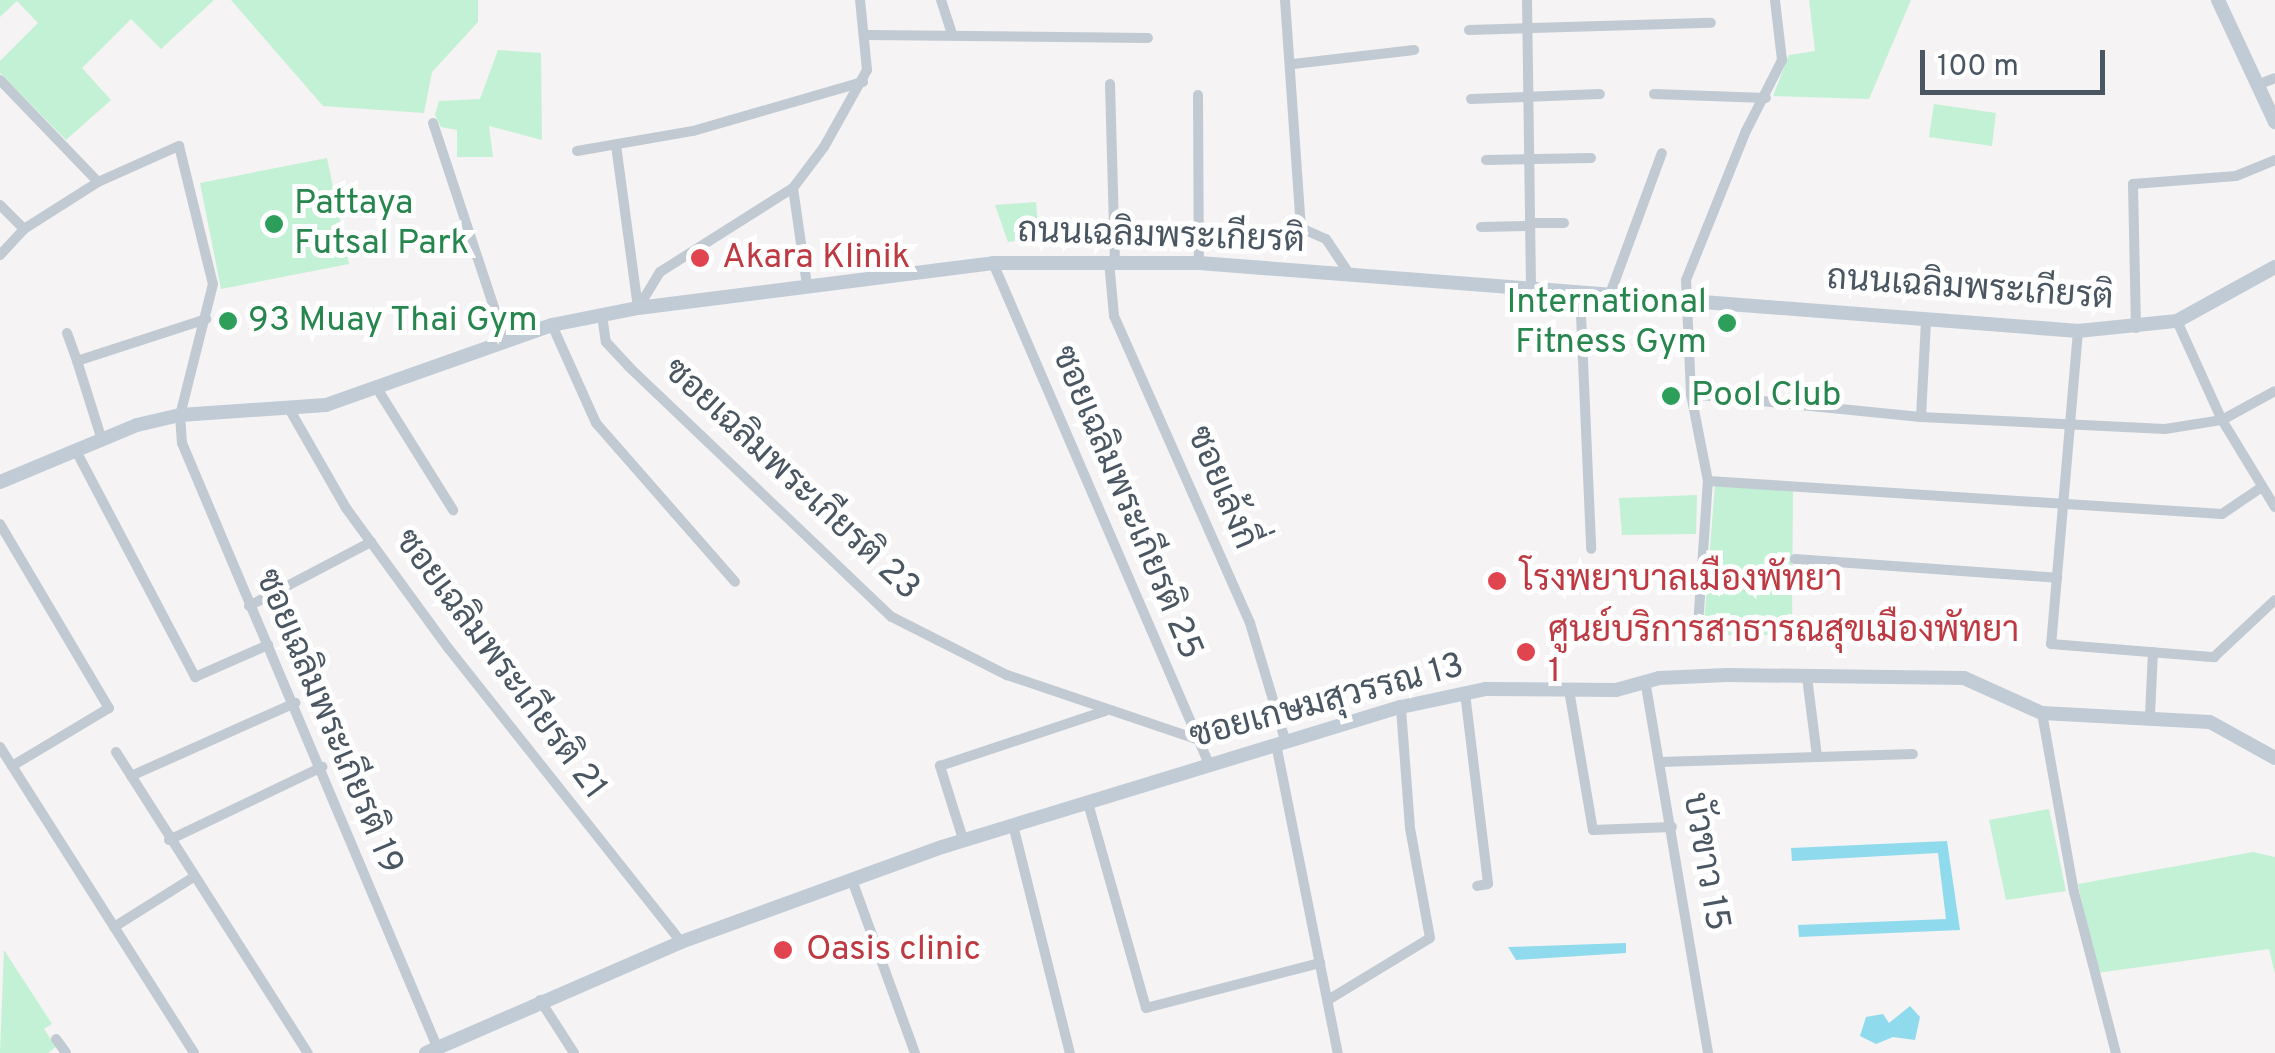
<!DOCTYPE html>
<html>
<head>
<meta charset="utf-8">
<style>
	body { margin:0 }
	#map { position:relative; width:2275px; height:1053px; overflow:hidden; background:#f5f3f3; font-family:Overpass,Sarabun,sans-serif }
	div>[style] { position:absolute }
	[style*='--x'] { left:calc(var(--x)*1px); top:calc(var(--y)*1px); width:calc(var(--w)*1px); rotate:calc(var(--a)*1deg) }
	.green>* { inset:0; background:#c3f1d5 }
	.water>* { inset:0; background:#90daee }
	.street>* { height:10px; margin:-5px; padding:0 5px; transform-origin:5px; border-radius:5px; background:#c1cad2 }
	.secondary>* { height:14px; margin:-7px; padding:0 7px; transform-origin:7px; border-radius:7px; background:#c1cbd6 }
	.dots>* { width:28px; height:28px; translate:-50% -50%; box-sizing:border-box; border:5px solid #fff; border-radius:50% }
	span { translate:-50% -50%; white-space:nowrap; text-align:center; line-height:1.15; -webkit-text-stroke:10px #fff; paint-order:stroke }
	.leisure-label { font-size:35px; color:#27864d }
	.left { translate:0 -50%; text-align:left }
	.right { translate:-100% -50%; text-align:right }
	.street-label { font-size:35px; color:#4a5661 }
	.health-label { font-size:35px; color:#be3a42 }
	.scale { position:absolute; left:1920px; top:50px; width:185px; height:45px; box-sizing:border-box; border:5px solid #4a5661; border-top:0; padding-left:12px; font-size:30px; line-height:35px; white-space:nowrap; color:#4a5661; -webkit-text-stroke:8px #fff; paint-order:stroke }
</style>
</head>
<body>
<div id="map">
	<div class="green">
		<div style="clip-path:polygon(0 0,214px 0,161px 49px,131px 19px,82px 68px,111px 100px,66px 140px,0 73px,0 61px,38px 23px,17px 1px,0 17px)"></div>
		<div style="clip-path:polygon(231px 0,478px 0,478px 22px,432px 72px,424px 113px,323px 106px)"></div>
		<div style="clip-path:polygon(1809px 0,1911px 0,1869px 99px,1773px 96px,1789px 55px,1815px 51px)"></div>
		<div style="clip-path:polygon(498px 50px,541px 53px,542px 140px,489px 126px,493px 157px,457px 157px,457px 130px,441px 127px,435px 115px,439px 101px,480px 99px)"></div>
		<div style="clip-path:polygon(1934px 104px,1996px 113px,1992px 146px,1929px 137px)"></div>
		<div style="clip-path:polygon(327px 158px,349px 264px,221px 289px,200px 183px)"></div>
		<div style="clip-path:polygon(1036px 202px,1039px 238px,1008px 242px,995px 205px)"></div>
		<div style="clip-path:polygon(1715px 485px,1793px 491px,1792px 635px,1703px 635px)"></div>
		<div style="clip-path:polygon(1697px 495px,1696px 534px,1622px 535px,1619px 498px)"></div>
		<div style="clip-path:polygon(2049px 809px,2066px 891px,2006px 900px,1989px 820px)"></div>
		<div style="clip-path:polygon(2253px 852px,2275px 857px,2275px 974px,2269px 949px,2097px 973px,2078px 884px)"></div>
		<div style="clip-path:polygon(4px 950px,52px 1024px,44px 1029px,56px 1047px,48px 1053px,0 1053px)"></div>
	</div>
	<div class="water">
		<div style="clip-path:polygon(1947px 841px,1960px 930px,1799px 937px,1798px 925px,1946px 919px,1938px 853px,1792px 861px,1791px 848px)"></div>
		<div style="clip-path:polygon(1626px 943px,1626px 953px,1516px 960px,1508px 947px)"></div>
		<div style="clip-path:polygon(1910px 1006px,1920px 1017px,1915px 1040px,1893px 1037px,1876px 1044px,1860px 1036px,1866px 1017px,1883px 1014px,1889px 1023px)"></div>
	</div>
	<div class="street">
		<div style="--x:941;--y:0;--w:36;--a:72"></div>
		<div style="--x:1285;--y:0;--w:229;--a:86"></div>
		<div style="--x:1301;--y:228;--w:27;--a:24"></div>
		<div style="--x:1326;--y:239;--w:43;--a:56.3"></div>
		<div style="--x:1527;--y:0;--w:287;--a:89.2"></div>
		<div style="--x:1469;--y:30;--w:242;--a:-1.7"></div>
		<div style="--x:868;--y:35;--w:280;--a:0.6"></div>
		<div style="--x:1293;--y:64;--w:122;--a:-6.6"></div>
		<div style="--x:0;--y:80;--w:141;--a:46.1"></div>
		<div style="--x:1110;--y:84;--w:176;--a:88.4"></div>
		<div style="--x:2257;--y:85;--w:19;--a:-21"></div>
		<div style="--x:1654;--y:94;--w:112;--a:2"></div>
		<div style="--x:1198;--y:95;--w:168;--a:89.7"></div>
		<div style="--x:1471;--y:99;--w:129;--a:-2.2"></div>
		<div style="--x:433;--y:123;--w:230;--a:71.7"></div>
		<div style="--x:616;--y:145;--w:163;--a:82.3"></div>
		<div style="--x:577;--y:151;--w:118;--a:-9.8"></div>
		<div style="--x:693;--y:131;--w:177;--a:-16.1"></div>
		<div style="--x:1486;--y:160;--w:105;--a:-1.1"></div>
		<div style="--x:793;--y:188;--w:98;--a:81.8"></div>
		<div style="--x:0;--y:205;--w:34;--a:45"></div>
		<div style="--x:1530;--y:223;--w:34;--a:0"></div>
		<div style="--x:1481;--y:227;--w:49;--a:-1.2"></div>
		<div style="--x:0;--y:255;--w:35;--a:-47"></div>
		<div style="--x:24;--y:229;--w:88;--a:-32.4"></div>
		<div style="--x:98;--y:182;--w:89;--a:-24"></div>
		<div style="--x:179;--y:146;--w:142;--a:76.2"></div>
		<div style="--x:213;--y:284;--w:135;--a:104.1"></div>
		<div style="--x:180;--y:415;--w:28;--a:86"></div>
		<div style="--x:182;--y:443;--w:658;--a:67.1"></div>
		<div style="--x:1109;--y:261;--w:55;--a:84.8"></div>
		<div style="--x:1114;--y:316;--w:336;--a:66.1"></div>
		<div style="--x:1250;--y:623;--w:122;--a:73.3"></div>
		<div style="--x:993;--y:263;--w:546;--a:66.68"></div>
		<div style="--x:1580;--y:292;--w:257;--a:87.5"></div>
		<div style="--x:1610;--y:294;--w:150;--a:-69.8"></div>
		<div style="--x:638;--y:308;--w:42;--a:-58.6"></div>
		<div style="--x:660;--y:272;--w:157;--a:-32.3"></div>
		<div style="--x:793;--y:188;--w:51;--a:-52.9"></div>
		<div style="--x:824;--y:147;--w:88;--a:-60.8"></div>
		<div style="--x:867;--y:70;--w:70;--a:-95.7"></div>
		<div style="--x:602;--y:315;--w:27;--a:82"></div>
		<div style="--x:606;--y:342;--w:33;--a:47"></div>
		<div style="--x:628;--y:366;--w:364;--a:43.6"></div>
		<div style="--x:892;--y:617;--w:129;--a:26.8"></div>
		<div style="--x:1007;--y:675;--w:203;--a:18.7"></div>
		<div style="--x:2177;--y:321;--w:109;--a:65.6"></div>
		<div style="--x:2222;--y:420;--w:102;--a:58.7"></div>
		<div style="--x:552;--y:325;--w:107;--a:65.8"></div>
		<div style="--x:596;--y:423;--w:211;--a:48.8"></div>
		<div style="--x:2136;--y:328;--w:144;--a:-91.2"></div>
		<div style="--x:2133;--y:184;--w:103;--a:-4.4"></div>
		<div style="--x:2236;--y:176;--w:42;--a:-22.3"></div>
		<div style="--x:2078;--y:331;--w:314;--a:94.9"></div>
		<div style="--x:2051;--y:644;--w:164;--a:4.6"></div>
		<div style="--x:2214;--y:657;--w:83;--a:-43.1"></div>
		<div style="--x:67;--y:333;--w:30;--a:70"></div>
		<div style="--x:378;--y:390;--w:142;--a:58"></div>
		<div style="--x:1691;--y:394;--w:231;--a:5.7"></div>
		<div style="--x:1921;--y:417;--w:244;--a:2.8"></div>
		<div style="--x:2165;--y:429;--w:58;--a:-9"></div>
		<div style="--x:2222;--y:420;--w:60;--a:-28.7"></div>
		<div style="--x:291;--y:412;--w:111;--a:60.2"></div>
		<div style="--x:346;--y:508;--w:175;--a:53.9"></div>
		<div style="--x:449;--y:649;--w:374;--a:51.6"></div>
		<div style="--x:1921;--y:417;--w:96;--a:-87"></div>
		<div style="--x:101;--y:437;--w:80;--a:-107.5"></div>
		<div style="--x:77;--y:361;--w:136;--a:-18"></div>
		<div style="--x:75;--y:449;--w:258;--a:62.2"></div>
		<div style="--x:195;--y:677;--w:80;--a:-23.7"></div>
		<div style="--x:1708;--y:481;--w:515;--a:3.67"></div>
		<div style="--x:2222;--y:514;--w:48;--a:-34"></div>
		<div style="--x:0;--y:524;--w:214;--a:59.4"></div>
		<div style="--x:109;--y:708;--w:113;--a:149.1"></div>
		<div style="--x:1795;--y:559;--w:263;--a:4.1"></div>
		<div style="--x:249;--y:606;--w:138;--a:-27.7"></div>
		<div style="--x:1698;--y:626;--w:145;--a:-86.1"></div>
		<div style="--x:1708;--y:481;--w:89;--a:-101.1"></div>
		<div style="--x:1691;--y:394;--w:114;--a:-92.5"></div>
		<div style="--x:1686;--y:280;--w:161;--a:-68.1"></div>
		<div style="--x:1746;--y:131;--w:80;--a:-63.1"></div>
		<div style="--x:1782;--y:60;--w:60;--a:-96.7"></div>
		<div style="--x:1807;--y:677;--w:80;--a:82.8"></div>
		<div style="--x:1645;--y:680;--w:378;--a:80.4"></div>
		<div style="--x:1569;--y:690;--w:142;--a:80.3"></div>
		<div style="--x:1593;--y:830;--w:79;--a:-2.2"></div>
		<div style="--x:1465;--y:693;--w:192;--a:83.1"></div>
		<div style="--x:1488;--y:884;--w:11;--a:170"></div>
		<div style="--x:2042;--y:713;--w:182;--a:79.9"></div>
		<div style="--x:2074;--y:892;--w:166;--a:75.4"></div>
		<div style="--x:2150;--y:715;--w:63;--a:-87.3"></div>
		<div style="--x:1276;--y:744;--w:315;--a:78.7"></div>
		<div style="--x:0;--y:747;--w:362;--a:57.6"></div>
		<div style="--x:116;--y:752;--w:357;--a:57.5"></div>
		<div style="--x:1660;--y:762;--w:253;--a:-1.8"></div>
		<div style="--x:131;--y:776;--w:180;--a:-24"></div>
		<div style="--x:1088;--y:803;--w:213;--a:74.2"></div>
		<div style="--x:1146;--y:1008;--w:180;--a:-14.5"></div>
		<div style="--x:1013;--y:825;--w:235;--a:76"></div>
		<div style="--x:963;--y:839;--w:77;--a:-107.5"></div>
		<div style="--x:940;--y:766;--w:174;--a:-18.4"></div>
		<div style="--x:169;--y:840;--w:170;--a:-25.5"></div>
		<div style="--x:852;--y:880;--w:184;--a:70"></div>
		<div style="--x:114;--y:927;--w:92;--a:-32.1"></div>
		<div style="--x:540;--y:1000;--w:63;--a:57.3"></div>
		<div style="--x:1328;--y:1000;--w:119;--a:-31.3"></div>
		<div style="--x:1430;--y:938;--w:112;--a:-100.3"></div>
		<div style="--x:1410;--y:828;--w:121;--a:-94.3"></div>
		<div style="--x:56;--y:1039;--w:17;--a:54"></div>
	</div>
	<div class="secondary">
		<div style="--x:2218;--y:0;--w:135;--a:65"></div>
		<div style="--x:0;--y:482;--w:148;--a:-22.6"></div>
		<div style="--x:137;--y:425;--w:44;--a:-13.1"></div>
		<div style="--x:180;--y:415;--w:146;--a:-3.9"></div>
		<div style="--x:326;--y:405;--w:240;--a:-19.5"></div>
		<div style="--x:552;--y:325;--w:88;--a:-11.2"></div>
		<div style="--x:638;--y:308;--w:358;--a:-7.2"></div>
		<div style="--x:993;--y:263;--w:206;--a:0"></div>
		<div style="--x:1199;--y:263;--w:882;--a:4.42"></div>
		<div style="--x:2078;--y:331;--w:100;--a:-5.8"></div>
		<div style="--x:2177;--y:321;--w:112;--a:-28.9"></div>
		<div style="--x:426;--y:1053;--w:278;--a:-23.5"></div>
		<div style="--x:681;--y:942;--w:278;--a:-20"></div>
		<div style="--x:942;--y:847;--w:480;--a:-17"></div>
		<div style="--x:1401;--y:707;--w:87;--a:-12"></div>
		<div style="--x:1486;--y:689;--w:130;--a:0.4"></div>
		<div style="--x:1616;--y:690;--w:45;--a:-15.6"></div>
		<div style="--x:1659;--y:678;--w:68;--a:-2.5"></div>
		<div style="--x:1727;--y:675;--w:237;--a:0.7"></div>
		<div style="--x:1964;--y:678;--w:85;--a:24.2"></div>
		<div style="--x:2042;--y:713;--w:168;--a:3.1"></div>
		<div style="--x:2210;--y:722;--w:74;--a:29"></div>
	</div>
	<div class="dots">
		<div style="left:274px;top:224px;background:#2e9e5b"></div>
		<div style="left:700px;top:258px;background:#e0444e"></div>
		<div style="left:228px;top:321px;background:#2e9e5b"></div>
		<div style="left:1727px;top:323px;background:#2e9e5b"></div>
		<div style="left:1671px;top:396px;background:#2e9e5b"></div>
		<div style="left:1497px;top:581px;background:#e0444e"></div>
		<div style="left:1526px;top:652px;background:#e0444e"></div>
		<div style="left:783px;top:950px;background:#e0444e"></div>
	</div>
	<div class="leisure-label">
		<span class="left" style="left:294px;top:224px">Pattaya<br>Futsal Park</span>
		<span class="right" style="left:1707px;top:323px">International<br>Fitness Gym</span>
		<span class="left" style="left:248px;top:321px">93 Muay Thai Gym</span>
		<span class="left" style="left:1691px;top:396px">Pool Club</span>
	</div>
	<div class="street-label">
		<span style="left:1161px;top:237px;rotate:2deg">ถนนเฉลิมพระเกียรติ</span>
		<span style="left:1970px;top:289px;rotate:4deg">ถนนเฉลิมพระเกียรติ</span>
		<span style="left:791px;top:480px;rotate:43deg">ซอยเฉลิมพระเกียรติ 23</span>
		<span style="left:1221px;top:488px;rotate:67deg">ซอยเล้งกี่</span>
		<span style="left:1126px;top:503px;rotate:67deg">ซอยเฉลิมพระเกียรติ 25</span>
		<span style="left:500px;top:665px;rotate:53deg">ซอยเฉลิมพระเกียรติ 21</span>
		<span style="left:1327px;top:702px;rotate:-15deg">ซอยเกษมสุวรรณ 13</span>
		<span style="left:328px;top:722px;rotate:67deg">ซอยเฉลิมพระเกียรติ 19</span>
		<span style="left:1705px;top:862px;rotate:80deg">บัวขาว 15</span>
	</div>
	<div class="health-label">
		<span class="left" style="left:722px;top:258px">Akara Klinik</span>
		<span class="left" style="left:1520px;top:581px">โรงพยาบาลเมืองพัทยา</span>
		<span class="left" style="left:1548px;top:652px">ศูนย์บริการสาธารณสุขเมืองพัทยา<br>1</span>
		<span class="left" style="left:806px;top:950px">Oasis clinic</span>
	</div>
	<div class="scale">100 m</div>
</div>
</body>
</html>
